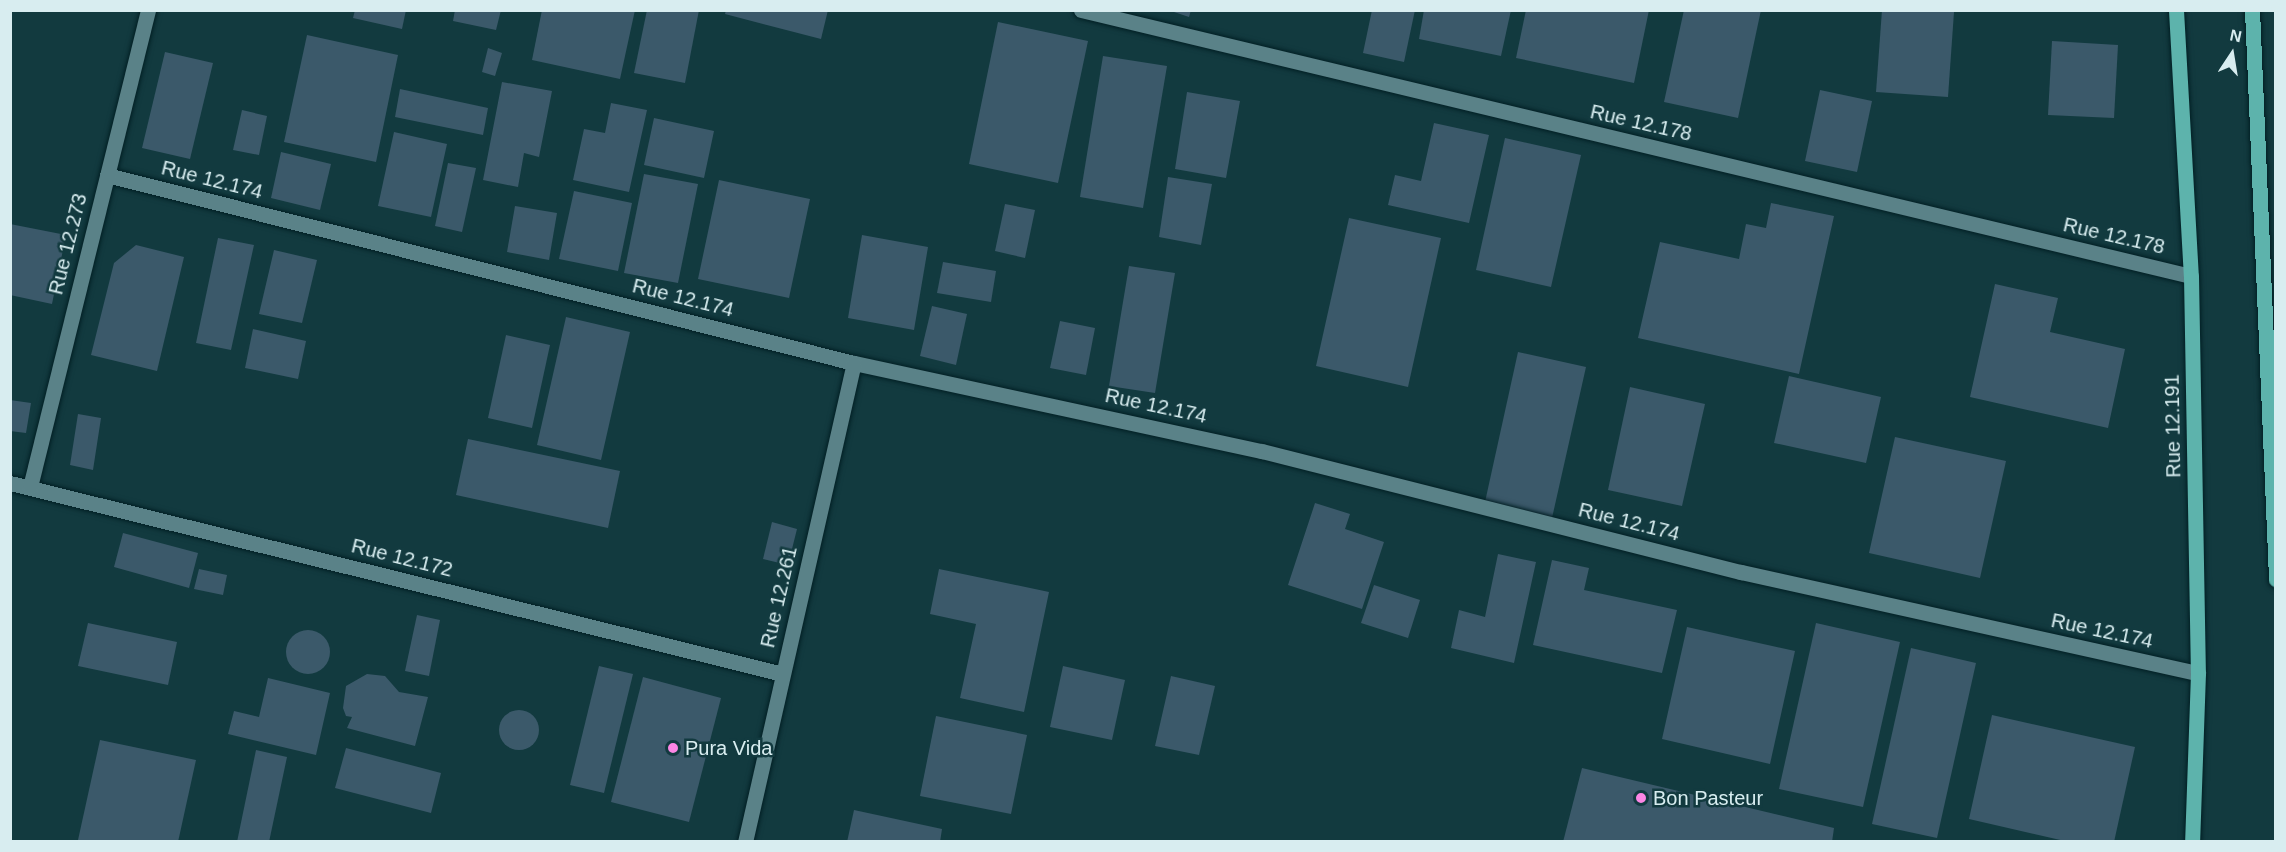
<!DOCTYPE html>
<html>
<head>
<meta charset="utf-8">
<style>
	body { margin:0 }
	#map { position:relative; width:2286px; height:852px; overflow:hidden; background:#123a3f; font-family:Arial,sans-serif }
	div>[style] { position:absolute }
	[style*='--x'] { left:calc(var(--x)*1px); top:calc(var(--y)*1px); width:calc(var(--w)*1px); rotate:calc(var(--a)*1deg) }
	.building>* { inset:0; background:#3b596a }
	.round { border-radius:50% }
	.roads { filter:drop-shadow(0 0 2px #021f24) drop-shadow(0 0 2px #021f24) }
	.street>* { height:15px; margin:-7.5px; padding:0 7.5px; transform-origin:7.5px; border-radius:7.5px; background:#5a8288 }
	.primary>* { height:15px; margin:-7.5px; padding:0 7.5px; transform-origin:7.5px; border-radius:7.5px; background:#5db3ac }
	.dots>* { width:16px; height:16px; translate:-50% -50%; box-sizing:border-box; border:3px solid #123a3f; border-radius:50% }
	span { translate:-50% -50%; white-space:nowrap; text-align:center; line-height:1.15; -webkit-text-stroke:5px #123a3f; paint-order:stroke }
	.street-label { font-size:20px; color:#d8edf0 }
	.poi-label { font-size:20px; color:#d8edf0 }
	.left { translate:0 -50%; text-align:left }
	.frame { position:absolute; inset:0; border:12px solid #d8edf0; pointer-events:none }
	.north { position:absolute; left:2202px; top:24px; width:60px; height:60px; -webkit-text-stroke:4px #123a3f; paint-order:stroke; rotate:12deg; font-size:16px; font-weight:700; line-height:24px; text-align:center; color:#d8edf0 }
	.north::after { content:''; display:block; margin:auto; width:21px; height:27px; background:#d8edf0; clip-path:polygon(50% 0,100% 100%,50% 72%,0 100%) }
</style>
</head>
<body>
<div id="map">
	<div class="building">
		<div style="clip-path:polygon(355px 10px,406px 10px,402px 29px,353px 18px)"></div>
		<div style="clip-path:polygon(455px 10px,501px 10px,496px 30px,453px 21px)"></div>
		<div style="clip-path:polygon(542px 10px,635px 10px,620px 79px,532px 60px)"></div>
		<div style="clip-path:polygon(647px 10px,699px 10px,685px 83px,634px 73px)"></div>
		<div style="clip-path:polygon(726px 10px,828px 10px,821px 39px,725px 14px)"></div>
		<div style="clip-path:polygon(1168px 10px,1191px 10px,1189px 17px)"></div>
		<div style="clip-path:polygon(1372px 10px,1415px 10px,1404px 62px,1363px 53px)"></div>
		<div style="clip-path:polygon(1424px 10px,1511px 10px,1501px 56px,1419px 39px)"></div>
		<div style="clip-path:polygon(1526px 10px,1649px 10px,1634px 83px,1516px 58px)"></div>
		<div style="clip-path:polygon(1684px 10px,1761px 10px,1738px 118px,1664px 102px)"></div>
		<div style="clip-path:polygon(1882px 10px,1954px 12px,1948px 97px,1876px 92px)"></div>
		<div style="clip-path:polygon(998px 22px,1088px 41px,1058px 183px,969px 164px)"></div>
		<div style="clip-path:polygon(307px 35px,398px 55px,376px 162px,284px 142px)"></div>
		<div style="clip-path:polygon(2052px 41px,2118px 45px,2114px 118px,2048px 115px)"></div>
		<div style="clip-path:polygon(488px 48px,502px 53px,495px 76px,482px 72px)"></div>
		<div style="clip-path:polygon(165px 52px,213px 63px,190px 159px,142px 148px)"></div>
		<div style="clip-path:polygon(1103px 56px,1167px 66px,1143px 208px,1080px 197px)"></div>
		<div style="clip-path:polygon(502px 82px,552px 91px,539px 157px,524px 153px,518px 187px,483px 180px)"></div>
		<div style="clip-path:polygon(400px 89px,488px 108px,483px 135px,395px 117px)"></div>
		<div style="clip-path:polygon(1820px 90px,1872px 101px,1857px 172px,1805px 161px)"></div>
		<div style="clip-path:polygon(1187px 92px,1240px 101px,1226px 178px,1175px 169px)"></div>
		<div style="clip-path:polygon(611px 103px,647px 110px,629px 192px,573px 180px,584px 129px,605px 133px)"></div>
		<div style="clip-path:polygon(242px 110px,267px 116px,259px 155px,233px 150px)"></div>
		<div style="clip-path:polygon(654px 118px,714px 131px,704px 178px,644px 165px)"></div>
		<div style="clip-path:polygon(1434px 123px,1489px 135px,1469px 223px,1388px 205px,1395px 175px,1421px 181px)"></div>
		<div style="clip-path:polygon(394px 132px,447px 144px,431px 217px,378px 206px)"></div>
		<div style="clip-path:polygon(1505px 138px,1581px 155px,1551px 287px,1476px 270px)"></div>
		<div style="clip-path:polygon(281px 152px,331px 164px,320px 210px,271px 198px)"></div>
		<div style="clip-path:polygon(448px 163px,476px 168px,462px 232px,435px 226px)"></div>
		<div style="clip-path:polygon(644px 174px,698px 184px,678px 283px,624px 273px)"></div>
		<div style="clip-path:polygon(1168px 177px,1212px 184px,1201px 245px,1159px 237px)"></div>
		<div style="clip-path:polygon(719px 180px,810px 199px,789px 298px,698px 279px)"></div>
		<div style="clip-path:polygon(574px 191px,632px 203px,618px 271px,559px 259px)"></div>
		<div style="clip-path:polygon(1771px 203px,1834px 216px,1799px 374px,1638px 338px,1660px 242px,1739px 259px,1746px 224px,1766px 228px)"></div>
		<div style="clip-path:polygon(1005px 204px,1035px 210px,1025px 258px,995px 251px)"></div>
		<div style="clip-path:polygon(515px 206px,557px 213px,549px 260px,507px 252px)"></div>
		<div style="clip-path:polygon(1349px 218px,1441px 238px,1408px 387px,1316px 366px)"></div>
		<div style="clip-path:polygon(10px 224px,66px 235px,52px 304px,10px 295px)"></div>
		<div style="clip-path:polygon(862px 235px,928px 247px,914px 330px,848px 318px)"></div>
		<div style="clip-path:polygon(218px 238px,254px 245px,231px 350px,196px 343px)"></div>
		<div style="clip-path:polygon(136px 245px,184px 257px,157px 371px,91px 355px,114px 263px)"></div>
		<div style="clip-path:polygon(274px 250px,317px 260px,302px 323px,259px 314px)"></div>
		<div style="clip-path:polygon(943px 262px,996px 271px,991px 302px,937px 293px)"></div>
		<div style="clip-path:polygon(1129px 266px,1175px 273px,1155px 393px,1109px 386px)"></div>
		<div style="clip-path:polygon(1995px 284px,2058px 298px,2050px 332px,2125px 349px,2108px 428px,1970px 397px)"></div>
		<div style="clip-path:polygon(932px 306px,967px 314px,956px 365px,920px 356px)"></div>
		<div style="clip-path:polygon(566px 317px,630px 332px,601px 460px,537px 445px)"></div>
		<div style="clip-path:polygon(1060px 321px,1095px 328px,1086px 375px,1050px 368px)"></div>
		<div style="clip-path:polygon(253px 329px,306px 341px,298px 379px,245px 368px)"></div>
		<div style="clip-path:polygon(506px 335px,550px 345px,532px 428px,488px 418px)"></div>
		<div style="clip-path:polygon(1518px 352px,1586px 367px,1552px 518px,1485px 502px)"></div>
		<div style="clip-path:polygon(1789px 376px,1881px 397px,1866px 463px,1774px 443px)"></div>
		<div style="clip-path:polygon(1630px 387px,1705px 404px,1682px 506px,1608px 490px)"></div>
		<div style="clip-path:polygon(10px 400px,31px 403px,26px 433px,10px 431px)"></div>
		<div style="clip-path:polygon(78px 414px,101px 418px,93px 470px,70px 465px)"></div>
		<div style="clip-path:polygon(1895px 437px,2006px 461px,1980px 578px,1869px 553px)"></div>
		<div style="clip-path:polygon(468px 439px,620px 471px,608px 528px,456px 495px)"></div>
		<div style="clip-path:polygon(1315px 503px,1350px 514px,1345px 529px,1384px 542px,1362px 609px,1288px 585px)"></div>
		<div style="clip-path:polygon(772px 522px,797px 529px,788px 565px,763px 559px)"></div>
		<div style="clip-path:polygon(123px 533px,198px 553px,189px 588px,114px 567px)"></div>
		<div style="clip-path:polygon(1498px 554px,1536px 562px,1514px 663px,1451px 648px,1459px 610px,1485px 617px)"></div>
		<div style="clip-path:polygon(1552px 560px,1589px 568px,1584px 590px,1677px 610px,1662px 673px,1533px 645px)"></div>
		<div style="clip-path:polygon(199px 569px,227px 575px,223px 595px,194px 589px)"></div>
		<div style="clip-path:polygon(939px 569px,1049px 592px,1024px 712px,960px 698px,976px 624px,930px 614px)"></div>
		<div style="clip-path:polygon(1374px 585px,1420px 600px,1408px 638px,1361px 623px)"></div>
		<div style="clip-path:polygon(417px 615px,440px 620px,429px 676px,405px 671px)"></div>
		<div style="clip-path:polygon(88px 623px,177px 642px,168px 685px,78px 666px)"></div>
		<div style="clip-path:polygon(1816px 623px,1900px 642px,1863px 807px,1779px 789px)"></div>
		<div style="clip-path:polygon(1687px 627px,1795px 651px,1770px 764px,1662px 739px)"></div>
		<div class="round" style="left:286px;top:630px;width:44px;height:44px"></div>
		<div style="clip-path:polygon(1911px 648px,1976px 663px,1937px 838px,1872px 824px)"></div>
		<div style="clip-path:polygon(599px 666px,633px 674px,604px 793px,570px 785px)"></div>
		<div style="clip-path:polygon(1063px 666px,1125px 680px,1112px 740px,1050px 727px)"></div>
		<div style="clip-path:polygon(367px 674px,385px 676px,399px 692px,428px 697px,415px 746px,347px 728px,352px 717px,346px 716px,343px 708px,346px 686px)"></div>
		<div style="clip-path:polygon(1171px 676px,1215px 686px,1199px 755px,1155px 746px)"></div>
		<div style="clip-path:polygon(643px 677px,721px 698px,689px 822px,611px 802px)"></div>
		<div style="clip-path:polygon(268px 678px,330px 693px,316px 755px,228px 734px,234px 711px,259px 717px)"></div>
		<div class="round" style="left:499px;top:710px;width:40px;height:40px"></div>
		<div style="clip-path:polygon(1992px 715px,2135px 747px,2114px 842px,2069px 842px,1969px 819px)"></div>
		<div style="clip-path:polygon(936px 716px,1027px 735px,1011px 814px,920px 796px)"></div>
		<div style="clip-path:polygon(100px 740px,196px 760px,178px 842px,78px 840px)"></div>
		<div style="clip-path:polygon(346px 748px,441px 773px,431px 813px,335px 788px)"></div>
		<div style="clip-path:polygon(256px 750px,287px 757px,269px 842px,237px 842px)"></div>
		<div style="clip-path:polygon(1582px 768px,1834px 828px,1832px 842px,1563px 842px)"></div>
		<div style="clip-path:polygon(854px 810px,942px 829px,940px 842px,847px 842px)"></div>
	</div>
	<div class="roads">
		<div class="street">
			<div style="--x:1081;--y:10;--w:1141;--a:13.48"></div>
			<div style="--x:107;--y:175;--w:770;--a:14.13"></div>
			<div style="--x:854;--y:363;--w:417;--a:12.2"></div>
			<div style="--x:1262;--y:451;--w:494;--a:14.2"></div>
			<div style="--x:1741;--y:572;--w:468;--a:12.5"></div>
			<div style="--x:10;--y:483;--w:796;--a:13.88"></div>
			<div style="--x:30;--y:487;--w:491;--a:-76.1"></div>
			<div style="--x:745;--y:842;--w:491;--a:-77.2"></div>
		</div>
		<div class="primary">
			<div style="--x:2176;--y:10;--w:266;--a:86.8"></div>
			<div style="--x:2191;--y:276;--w:397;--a:89"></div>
			<div style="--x:2198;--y:673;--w:169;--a:92"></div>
			<div style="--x:2252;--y:10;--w:570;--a:87.58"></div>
		</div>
	</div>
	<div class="dots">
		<div style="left:673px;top:748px;background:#fb86e4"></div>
		<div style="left:1641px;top:798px;background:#fb86e4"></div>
	</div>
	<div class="street-label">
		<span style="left:1641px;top:123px;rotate:13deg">Rue 12.178</span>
		<span style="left:212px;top:180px;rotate:14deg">Rue 12.174</span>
		<span style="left:2114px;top:236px;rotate:13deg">Rue 12.178</span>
		<span style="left:68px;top:244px;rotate:-76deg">Rue 12.273</span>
		<span style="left:683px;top:298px;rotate:14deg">Rue 12.174</span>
		<span style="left:1156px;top:406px;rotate:12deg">Rue 12.174</span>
		<span style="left:2173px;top:426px;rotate:-91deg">Rue 12.191</span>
		<span style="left:1629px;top:522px;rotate:14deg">Rue 12.174</span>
		<span style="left:402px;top:558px;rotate:14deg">Rue 12.172</span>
		<span style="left:779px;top:597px;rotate:-77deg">Rue 12.261</span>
		<span style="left:2102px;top:631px;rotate:12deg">Rue 12.174</span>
	</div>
	<div class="poi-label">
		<span class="left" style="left:685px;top:748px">Pura Vida</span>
		<span class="left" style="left:1653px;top:798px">Bon Pasteur</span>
	</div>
	<div class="frame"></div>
	<div class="north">N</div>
</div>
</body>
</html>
